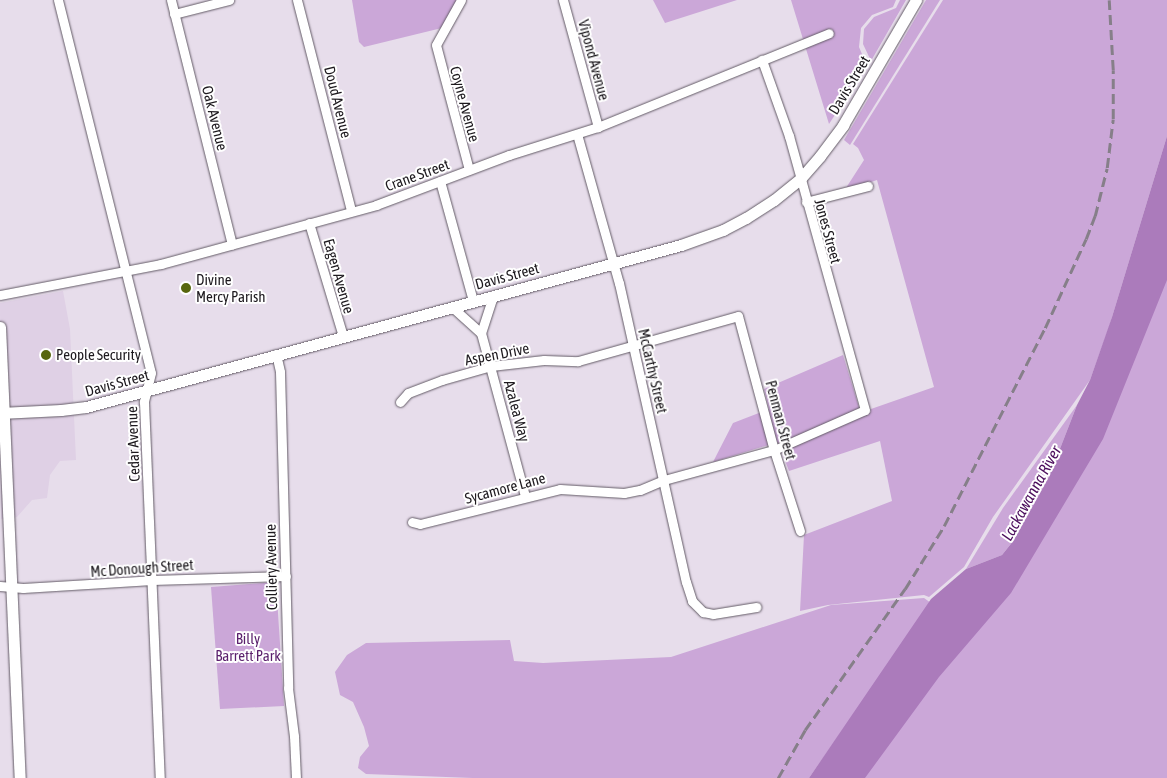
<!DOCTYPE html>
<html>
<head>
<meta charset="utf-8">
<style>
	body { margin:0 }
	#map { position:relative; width:1167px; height:778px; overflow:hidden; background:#e7ddeb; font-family:"Asap Condensed",sans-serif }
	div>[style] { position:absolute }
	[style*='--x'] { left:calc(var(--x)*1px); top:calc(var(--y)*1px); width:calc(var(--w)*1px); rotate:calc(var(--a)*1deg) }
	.built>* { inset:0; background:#dfd0e5 }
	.green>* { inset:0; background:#cba7d8 }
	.water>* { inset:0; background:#ab7bbb }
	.roads { filter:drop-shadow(0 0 1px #635b66) drop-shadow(0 0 1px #635b66) }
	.minor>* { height:9px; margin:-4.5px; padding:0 4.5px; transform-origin:4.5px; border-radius:4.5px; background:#fff }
	.major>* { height:11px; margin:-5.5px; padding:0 5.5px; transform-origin:5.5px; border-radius:5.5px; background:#fff }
	.rail>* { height:2.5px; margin-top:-1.25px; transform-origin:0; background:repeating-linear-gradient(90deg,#867f89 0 10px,transparent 0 15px) }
	.dots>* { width:14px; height:14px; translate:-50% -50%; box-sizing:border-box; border:2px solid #fff; border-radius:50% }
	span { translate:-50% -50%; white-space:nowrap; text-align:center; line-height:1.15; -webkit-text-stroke:4px #fff; paint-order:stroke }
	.street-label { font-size:15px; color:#1d191e }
	.poi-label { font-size:15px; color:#1d191e }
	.left { translate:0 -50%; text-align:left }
	.park-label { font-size:15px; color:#5a1f6c }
	.water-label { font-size:16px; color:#4c0e5d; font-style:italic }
</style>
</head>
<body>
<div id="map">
	<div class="built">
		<div style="clip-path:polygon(63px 291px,70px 329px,76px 460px,60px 461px,50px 475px,47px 498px,32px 500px,17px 517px,1px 519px,0 303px)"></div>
	</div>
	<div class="green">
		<div style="clip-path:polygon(352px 0,465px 0,450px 26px,364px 47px,359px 42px)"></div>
		<div style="clip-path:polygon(653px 0,737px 0,665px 23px)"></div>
		<div style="clip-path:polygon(791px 0,896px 0,893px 7px,872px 15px,861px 28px,859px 47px,867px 66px,829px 124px)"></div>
		<div style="clip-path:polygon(900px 0,906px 0,871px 61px,863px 44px,864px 29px,874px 17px,896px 8px)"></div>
		<div style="clip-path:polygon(926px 0,940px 0,850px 145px,844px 140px)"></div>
		<div style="clip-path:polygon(943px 0,1167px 0,1167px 136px,1109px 327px,1090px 380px,993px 517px,964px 567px,929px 597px,924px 595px,828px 605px,800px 611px,804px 535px,892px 501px,880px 441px,789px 471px,778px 442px,713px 462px,733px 423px,769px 409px,764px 389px,843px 355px,862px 417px,871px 409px,934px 387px,877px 180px,844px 191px,864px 160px,858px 148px,853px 144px)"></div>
		<div style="clip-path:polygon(1167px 261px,1167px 778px,849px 778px,1048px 518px)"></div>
		<div style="clip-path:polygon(1077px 405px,1049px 477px,1014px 540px,1002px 555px,966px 569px,1003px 508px)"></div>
		<div style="clip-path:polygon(276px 582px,284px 706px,220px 709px,211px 587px)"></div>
		<div style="clip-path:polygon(924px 598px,931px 603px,809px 778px,473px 778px,366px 774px,358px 768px,360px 757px,369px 746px,364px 727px,353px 702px,340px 695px,335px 672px,347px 655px,366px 643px,510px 640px,514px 661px,543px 663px,671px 657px,831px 605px)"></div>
	</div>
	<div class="water">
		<div style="clip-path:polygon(1167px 136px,1167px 280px,1103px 439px,1011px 593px,939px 677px,865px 778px,809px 778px,931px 599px,966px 569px,1002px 555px,1014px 540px,1049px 477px,1077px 405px,1090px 380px,1112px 317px)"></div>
	</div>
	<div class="roads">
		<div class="minor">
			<div style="--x:58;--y:0;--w:384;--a:76"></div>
			<div style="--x:151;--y:373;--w:30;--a:104"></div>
			<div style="--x:144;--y:402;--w:376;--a:87.6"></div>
			<div style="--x:171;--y:0;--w:252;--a:76"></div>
			<div style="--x:297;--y:0;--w:218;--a:75.6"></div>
			<div style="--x:461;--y:0;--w:51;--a:119.1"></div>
			<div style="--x:436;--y:45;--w:129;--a:75.2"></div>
			<div style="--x:563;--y:0;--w:132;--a:74.6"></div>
			<div style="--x:174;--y:14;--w:57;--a:-14.3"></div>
			<div style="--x:577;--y:134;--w:155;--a:74.3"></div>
			<div style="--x:619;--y:283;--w:306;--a:77.4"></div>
			<div style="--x:686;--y:582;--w:20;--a:72"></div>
			<div style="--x:692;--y:601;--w:16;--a:45"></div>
			<div style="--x:703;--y:612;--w:10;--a:11"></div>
			<div style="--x:713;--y:614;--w:44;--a:-9.2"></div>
			<div style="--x:440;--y:181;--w:124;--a:74.6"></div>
			<div style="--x:806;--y:202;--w:64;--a:-14.5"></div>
			<div style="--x:309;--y:223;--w:118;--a:73.3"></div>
			<div style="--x:0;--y:295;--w:164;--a:-10.9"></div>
			<div style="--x:161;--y:264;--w:223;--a:-15.3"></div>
			<div style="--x:376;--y:205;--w:142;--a:-20.6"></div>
			<div style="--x:509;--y:155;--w:93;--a:-17.5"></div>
			<div style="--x:598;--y:127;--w:249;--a:-22.1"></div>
			<div style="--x:452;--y:307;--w:39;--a:42"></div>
			<div style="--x:481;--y:333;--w:169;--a:74.9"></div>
			<div style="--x:481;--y:333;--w:40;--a:-72"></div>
			<div style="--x:276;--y:354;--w:18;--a:77"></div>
			<div style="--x:280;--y:372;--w:316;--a:88.5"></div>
			<div style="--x:288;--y:688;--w:48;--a:82.9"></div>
			<div style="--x:294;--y:736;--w:42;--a:87.3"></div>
			<div style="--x:400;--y:402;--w:12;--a:-48"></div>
			<div style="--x:408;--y:393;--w:36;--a:-21"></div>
			<div style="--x:442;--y:380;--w:51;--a:-15.9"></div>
			<div style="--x:491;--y:366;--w:53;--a:-6.5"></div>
			<div style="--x:544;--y:360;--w:34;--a:2"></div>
			<div style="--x:578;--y:361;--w:166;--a:-15.7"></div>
			<div style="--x:738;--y:316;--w:139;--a:75"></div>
			<div style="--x:774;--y:450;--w:85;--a:72.2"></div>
			<div style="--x:412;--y:522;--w:8;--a:14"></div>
			<div style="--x:420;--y:524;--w:144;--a:-14"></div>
			<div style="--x:560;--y:489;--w:64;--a:3.6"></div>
			<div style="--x:624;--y:493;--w:16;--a:-11"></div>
			<div style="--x:640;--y:490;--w:26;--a:-23"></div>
			<div style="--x:664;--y:480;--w:114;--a:-15.3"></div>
			<div style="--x:774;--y:450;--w:99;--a:-23.7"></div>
			<div style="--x:865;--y:410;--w:284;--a:-105.5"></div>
			<div style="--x:789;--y:136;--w:81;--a:-109.6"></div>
			<div style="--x:0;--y:586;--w:23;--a:5"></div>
			<div style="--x:23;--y:588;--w:129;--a:-3.5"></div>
			<div style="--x:152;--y:580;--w:134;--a:-1.7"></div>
		</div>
		<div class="major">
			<div style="--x:0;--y:327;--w:451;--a:87.5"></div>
			<div style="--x:0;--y:413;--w:61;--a:-2.8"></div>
			<div style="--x:61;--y:410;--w:25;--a:-7"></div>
			<div style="--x:86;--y:407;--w:617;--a:-15.23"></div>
			<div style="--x:681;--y:245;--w:45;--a:-19.7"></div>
			<div style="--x:723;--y:230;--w:26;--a:-28"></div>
			<div style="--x:746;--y:218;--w:33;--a:-33"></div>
			<div style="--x:774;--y:200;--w:35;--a:-39"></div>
			<div style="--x:801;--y:178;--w:29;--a:-49"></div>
			<div style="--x:820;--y:156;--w:39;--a:-53"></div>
			<div style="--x:843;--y:125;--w:145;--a:-59.7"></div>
		</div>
	</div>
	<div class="rail">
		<div style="--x:778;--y:778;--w:55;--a:-60.6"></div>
		<div style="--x:805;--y:730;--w:173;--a:-54.7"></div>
		<div style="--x:905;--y:589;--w:74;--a:-58.2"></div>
		<div style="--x:944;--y:526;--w:222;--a:-63"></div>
		<div style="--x:1045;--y:328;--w:98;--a:-65.3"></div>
		<div style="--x:1086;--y:239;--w:25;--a:-69"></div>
		<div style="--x:1095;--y:216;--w:49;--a:-76"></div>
		<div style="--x:1107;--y:168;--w:49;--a:-83"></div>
		<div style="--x:1113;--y:119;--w:49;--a:-90"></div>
		<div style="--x:1113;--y:70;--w:70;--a:-93.3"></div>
	</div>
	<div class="dots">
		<div style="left:186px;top:288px;background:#57660d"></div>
		<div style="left:46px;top:355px;background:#57660d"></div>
	</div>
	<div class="street-label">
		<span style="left:594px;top:60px;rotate:75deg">Vipond Avenue</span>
		<span style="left:849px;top:85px;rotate:-59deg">Davis Street</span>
		<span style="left:338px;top:102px;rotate:76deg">Doud Avenue</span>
		<span style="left:465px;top:104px;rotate:75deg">Coyne Avenue</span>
		<span style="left:215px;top:118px;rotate:76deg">Oak Avenue</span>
		<span style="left:417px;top:175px;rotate:-20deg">Crane Street</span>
		<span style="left:828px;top:231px;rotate:75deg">Jones Street</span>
		<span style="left:339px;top:276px;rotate:74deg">Eagen Avenue</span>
		<span style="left:507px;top:276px;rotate:-15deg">Davis Street</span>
		<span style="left:497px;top:354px;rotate:-11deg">Aspen Drive</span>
		<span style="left:653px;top:371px;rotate:77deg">McCarthy Street</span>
		<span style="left:117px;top:383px;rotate:-15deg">Davis Street</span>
		<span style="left:517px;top:411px;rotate:75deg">Azalea Way</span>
		<span style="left:781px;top:420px;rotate:75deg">Penman Street</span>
		<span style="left:133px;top:444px;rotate:-92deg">Cedar Avenue</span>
		<span style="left:505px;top:488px;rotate:-15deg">Sycamore Lane</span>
		<span style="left:271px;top:567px;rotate:-91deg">Colliery Avenue</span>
		<span style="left:142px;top:568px;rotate:-4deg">Mc Donough Street</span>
	</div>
	<div class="poi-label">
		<span class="left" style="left:196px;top:288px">Divine<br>Mercy Parish</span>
		<span class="left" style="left:56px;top:355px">People Security</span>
	</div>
	<div class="park-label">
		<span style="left:248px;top:647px">Billy<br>Barrett Park</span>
	</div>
	<div class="water-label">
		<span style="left:1031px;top:493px;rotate:-61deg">Lackawanna River</span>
	</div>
</div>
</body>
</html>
